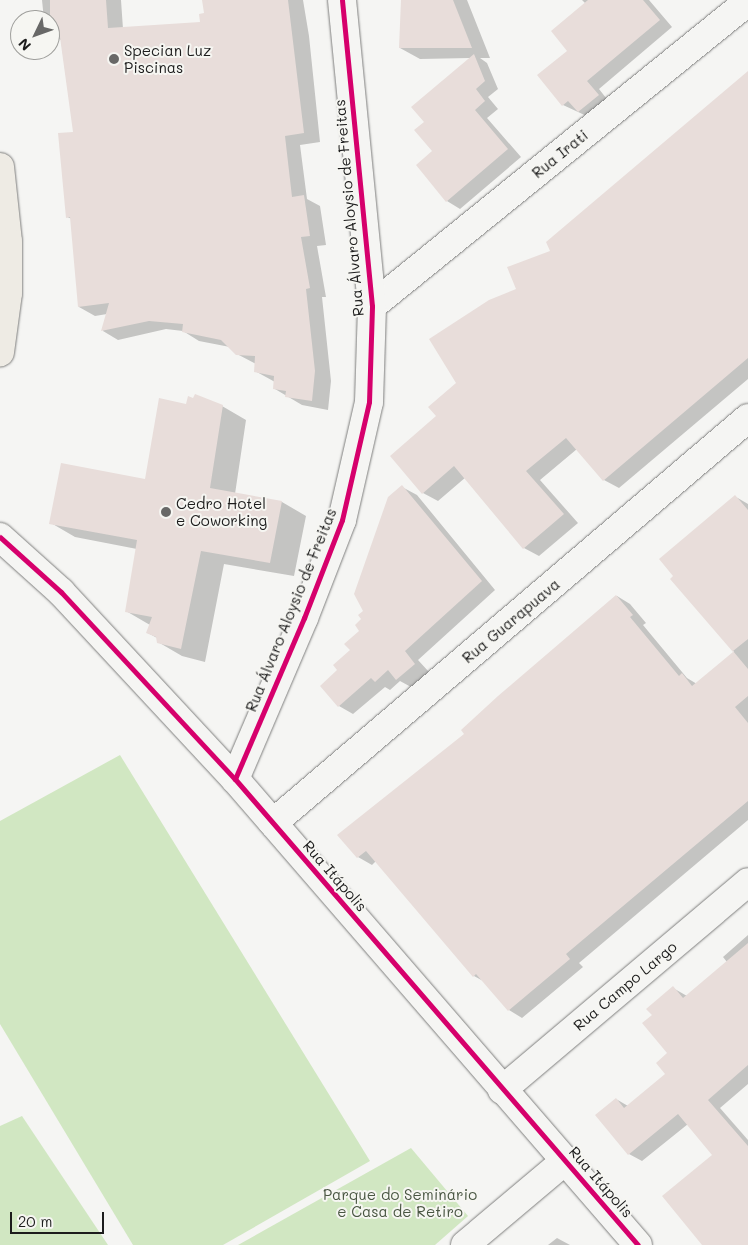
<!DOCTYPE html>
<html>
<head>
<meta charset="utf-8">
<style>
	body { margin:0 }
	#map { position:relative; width:748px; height:1245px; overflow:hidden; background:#f5f5f3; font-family:Mali,sans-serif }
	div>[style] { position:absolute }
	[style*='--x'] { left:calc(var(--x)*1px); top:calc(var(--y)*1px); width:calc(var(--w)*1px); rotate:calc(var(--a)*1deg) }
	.green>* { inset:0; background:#d1e7c2 }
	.shadow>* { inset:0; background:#0003 }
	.building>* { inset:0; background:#e8ddda }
	.roads { filter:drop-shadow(0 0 1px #7e7e7d) drop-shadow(0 0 1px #7e7e7d) }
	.minor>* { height:28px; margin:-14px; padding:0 14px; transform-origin:14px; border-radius:14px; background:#f5f5f3 }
	.primary>* { height:28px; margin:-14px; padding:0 14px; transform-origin:14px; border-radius:14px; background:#eeebe4 }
	.cycleway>* { height:5px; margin:-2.5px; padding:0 2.5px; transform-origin:2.5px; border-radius:2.5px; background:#d6006c }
	.dots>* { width:14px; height:14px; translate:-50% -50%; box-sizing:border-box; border:2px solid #f6f6f2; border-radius:50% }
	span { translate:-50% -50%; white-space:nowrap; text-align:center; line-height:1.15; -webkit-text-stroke:4px #f6f6f2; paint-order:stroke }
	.poi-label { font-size:15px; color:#1c1c1c }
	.left { translate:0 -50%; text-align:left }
	.street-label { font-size:15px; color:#1c1c1c }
	.park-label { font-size:15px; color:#495642 }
	.north { position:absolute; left:10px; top:10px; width:50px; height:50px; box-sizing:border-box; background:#f6f6f2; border:1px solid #9f9f9c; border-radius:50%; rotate:228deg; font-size:14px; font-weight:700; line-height:20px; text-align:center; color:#1c1c1c }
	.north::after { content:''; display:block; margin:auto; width:18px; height:22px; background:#686867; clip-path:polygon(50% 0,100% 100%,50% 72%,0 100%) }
	.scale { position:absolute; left:10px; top:1212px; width:94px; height:22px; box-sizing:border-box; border:2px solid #1c1c1c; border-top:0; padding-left:6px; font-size:15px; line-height:18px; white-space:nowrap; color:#1c1c1c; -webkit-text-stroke:4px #f6f6f2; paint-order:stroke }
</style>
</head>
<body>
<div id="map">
	<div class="green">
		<div style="clip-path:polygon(120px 755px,370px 1161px,223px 1245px,133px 1245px,0 1024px,0 821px)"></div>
		<div style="clip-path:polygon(22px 1116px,108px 1245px,0 1245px,0 1126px)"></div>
		<div style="clip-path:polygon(411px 1148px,468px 1216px,435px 1245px,238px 1245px)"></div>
	</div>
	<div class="shadow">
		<div style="clip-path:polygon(42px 0,121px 0,123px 29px,201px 23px,205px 15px,204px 0,303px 0,309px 36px,320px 142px,300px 145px,307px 199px,320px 206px,326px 245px,317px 246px,326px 297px,322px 297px,331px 381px,328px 410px,302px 405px,275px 389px,275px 382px,255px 371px,256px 364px,237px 354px,230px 347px,199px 341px,183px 331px,166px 329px,118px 340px,103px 331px,107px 314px,95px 316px,79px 307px,72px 219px,67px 217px,74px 133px,61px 40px,50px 34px,50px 20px,44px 20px)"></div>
		<div style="clip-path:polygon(402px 0,467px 0,490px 58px,480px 58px,487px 63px,498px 89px,488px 97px,498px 109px,487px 118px,521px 157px,460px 209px,447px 201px,426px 122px,470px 58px,420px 59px,400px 48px)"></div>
		<div style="clip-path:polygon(582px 0,649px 0,672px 27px,599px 89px,610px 103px,591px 118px,563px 105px,569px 51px,586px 4px)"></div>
		<div style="clip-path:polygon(748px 73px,748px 379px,619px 488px,604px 480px,577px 449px,540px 480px,578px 523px,539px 556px,524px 548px,466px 477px,438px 501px,423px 493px,438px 417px,518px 289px,552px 251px)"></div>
		<div style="clip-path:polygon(187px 405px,222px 406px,246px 420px,235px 494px,282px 502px,306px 516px,294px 576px,224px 564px,205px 662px,182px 656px,158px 642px,157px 638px,148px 633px,150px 625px,126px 611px,137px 549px,75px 537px,51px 523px,146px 480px)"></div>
		<div style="clip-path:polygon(402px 487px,417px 495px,495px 590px,418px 660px,429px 672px,411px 687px,400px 681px,390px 690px,385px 687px,353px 714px,339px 706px,339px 671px,361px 631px,364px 611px)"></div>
		<div style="clip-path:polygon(736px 497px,748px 504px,748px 820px,579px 963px,583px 967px,522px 1018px,509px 1010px,485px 982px,474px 976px,376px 861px,372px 865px,358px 857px,339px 835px,466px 734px,617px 596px,630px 604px,646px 623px,643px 625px,687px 678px,697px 684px,734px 652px,672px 579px)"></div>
		<div style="clip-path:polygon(748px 935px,748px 1084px,720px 1108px,748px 1140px,748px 1245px,709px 1245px,714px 1155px,688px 1124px,642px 1161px,629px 1154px,616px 1099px,628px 1106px,667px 1074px,669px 1053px,653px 1015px,673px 988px,687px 996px,727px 962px,723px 957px)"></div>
		<div style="clip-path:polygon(557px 1238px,570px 1245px,548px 1245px)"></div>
	</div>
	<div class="building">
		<div style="clip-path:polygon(50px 0,106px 0,108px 28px,200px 22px,199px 14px,204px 13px,202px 0,288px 0,304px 133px,285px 136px,292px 197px,304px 195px,310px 236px,301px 237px,310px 288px,306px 289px,315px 371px,312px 401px,285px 397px,286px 391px,273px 389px,274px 376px,254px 372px,255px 356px,236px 355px,221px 340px,182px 332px,183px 324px,149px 321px,101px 331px,109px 303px,78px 307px,70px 217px,66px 218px,58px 133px,73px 132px,59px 30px,50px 31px)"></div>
		<div style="clip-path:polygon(401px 0,453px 0,472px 48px,399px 48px)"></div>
		<div style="clip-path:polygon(588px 0,643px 0,660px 20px,587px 81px,599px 95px,578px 112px,568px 101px,562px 106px,537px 75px,567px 51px,551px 31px)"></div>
		<div style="clip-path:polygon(474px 54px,485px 81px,476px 89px,485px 101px,475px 110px,508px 149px,446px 202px,416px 165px,432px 151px,414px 130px,424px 122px,411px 107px)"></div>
		<div style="clip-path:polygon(748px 71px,748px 358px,603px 481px,566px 438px,526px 471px,564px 514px,523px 549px,454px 466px,422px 494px,390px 456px,436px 416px,428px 407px,456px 383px,429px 339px,489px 300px,516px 289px,507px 267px,550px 251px,546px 242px)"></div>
		<div style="clip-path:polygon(195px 394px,223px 405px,210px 488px,282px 501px,270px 563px,201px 551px,181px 649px,157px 643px,156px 637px,146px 633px,152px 617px,125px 612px,137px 540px,49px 524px,61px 463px,145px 479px,159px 398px,186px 404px,188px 396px,193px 398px)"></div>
		<div style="clip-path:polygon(402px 485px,482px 581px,405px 651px,415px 664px,396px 680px,388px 670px,375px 682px,371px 678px,338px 707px,320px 686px,337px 670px,333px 665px,350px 650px,344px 644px,359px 631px,355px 625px,361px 619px,358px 615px,363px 611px,354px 594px,388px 497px)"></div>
		<div style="clip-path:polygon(735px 495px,748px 510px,748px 639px,733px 651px,748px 669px,748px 696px,735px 707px,748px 723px,748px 801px,566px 954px,570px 959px,508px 1011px,476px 974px,473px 977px,366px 851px,357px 858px,337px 835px,464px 734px,461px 730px,498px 696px,616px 595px,633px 615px,630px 617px,679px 676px,682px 673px,692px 686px,733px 652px,670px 579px,673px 576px,659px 559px)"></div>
		<div style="clip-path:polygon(748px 943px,748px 1065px,708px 1100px,748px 1146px,748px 1245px,702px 1245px,662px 1196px,712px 1155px,678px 1114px,628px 1155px,595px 1115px,616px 1098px,624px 1108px,665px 1074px,656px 1063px,667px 1053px,642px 1023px,652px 1015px,646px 1009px,673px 986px,683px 998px)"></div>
	</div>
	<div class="roads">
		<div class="minor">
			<div style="--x:372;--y:306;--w:484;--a:-39"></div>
			<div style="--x:0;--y:537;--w:82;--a:42"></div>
			<div style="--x:61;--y:592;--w:255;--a:47.1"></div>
			<div style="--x:235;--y:779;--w:616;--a:49.15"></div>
			<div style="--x:235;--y:779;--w:175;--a:-66.8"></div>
			<div style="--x:304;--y:618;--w:105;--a:-68.8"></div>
			<div style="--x:342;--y:520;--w:121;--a:-77.1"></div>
			<div style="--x:369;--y:402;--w:96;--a:-88.2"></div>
			<div style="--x:372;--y:306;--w:307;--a:-95.6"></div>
			<div style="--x:273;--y:823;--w:624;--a:-40.45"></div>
			<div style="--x:502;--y:1090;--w:322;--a:-40.2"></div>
			<div style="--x:465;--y:1245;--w:132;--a:-40.1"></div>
		</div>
		<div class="primary">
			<div style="--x:0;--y:167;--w:75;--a:83.9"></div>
			<div style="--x:8;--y:242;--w:51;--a:90"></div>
			<div style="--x:8;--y:293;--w:60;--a:97.7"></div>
		</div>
	</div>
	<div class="cycleway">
		<div style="--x:0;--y:537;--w:82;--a:42"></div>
		<div style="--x:61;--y:592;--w:255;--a:47.1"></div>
		<div style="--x:235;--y:779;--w:616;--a:49.15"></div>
		<div style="--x:235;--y:779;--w:175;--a:-66.8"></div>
		<div style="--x:304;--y:618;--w:105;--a:-68.8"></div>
		<div style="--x:342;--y:520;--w:121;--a:-77.1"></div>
		<div style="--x:369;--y:402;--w:96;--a:-88.2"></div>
		<div style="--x:372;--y:306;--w:307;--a:-95.6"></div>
	</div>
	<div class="dots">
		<div style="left:114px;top:59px;background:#686867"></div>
		<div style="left:166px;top:512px;background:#686867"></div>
	</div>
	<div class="poi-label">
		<span class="left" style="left:124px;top:59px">Specian Luz<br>Piscinas</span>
		<span class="left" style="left:176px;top:512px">Cedro Hotel<br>e Coworking</span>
	</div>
	<div class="street-label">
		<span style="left:560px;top:154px;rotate:-39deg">Rua Irati</span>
		<span style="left:349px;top:208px;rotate:-95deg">Rua Álvaro Aloysio de Freitas</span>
		<span style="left:291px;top:610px;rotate:-68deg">Rua Álvaro Aloysio de Freitas</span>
		<span style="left:511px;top:621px;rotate:-40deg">Rua Guarapuava</span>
		<span style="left:335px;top:876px;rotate:49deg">Rua Itápolis</span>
		<span style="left:625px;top:986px;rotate:-40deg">Rua Campo Largo</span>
		<span style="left:601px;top:1182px;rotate:49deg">Rua Itápolis</span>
	</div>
	<div class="park-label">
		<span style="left:400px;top:1203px">Parque do Seminário<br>e Casa de Retiro</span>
	</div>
	<div class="north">N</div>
	<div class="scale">20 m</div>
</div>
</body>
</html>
